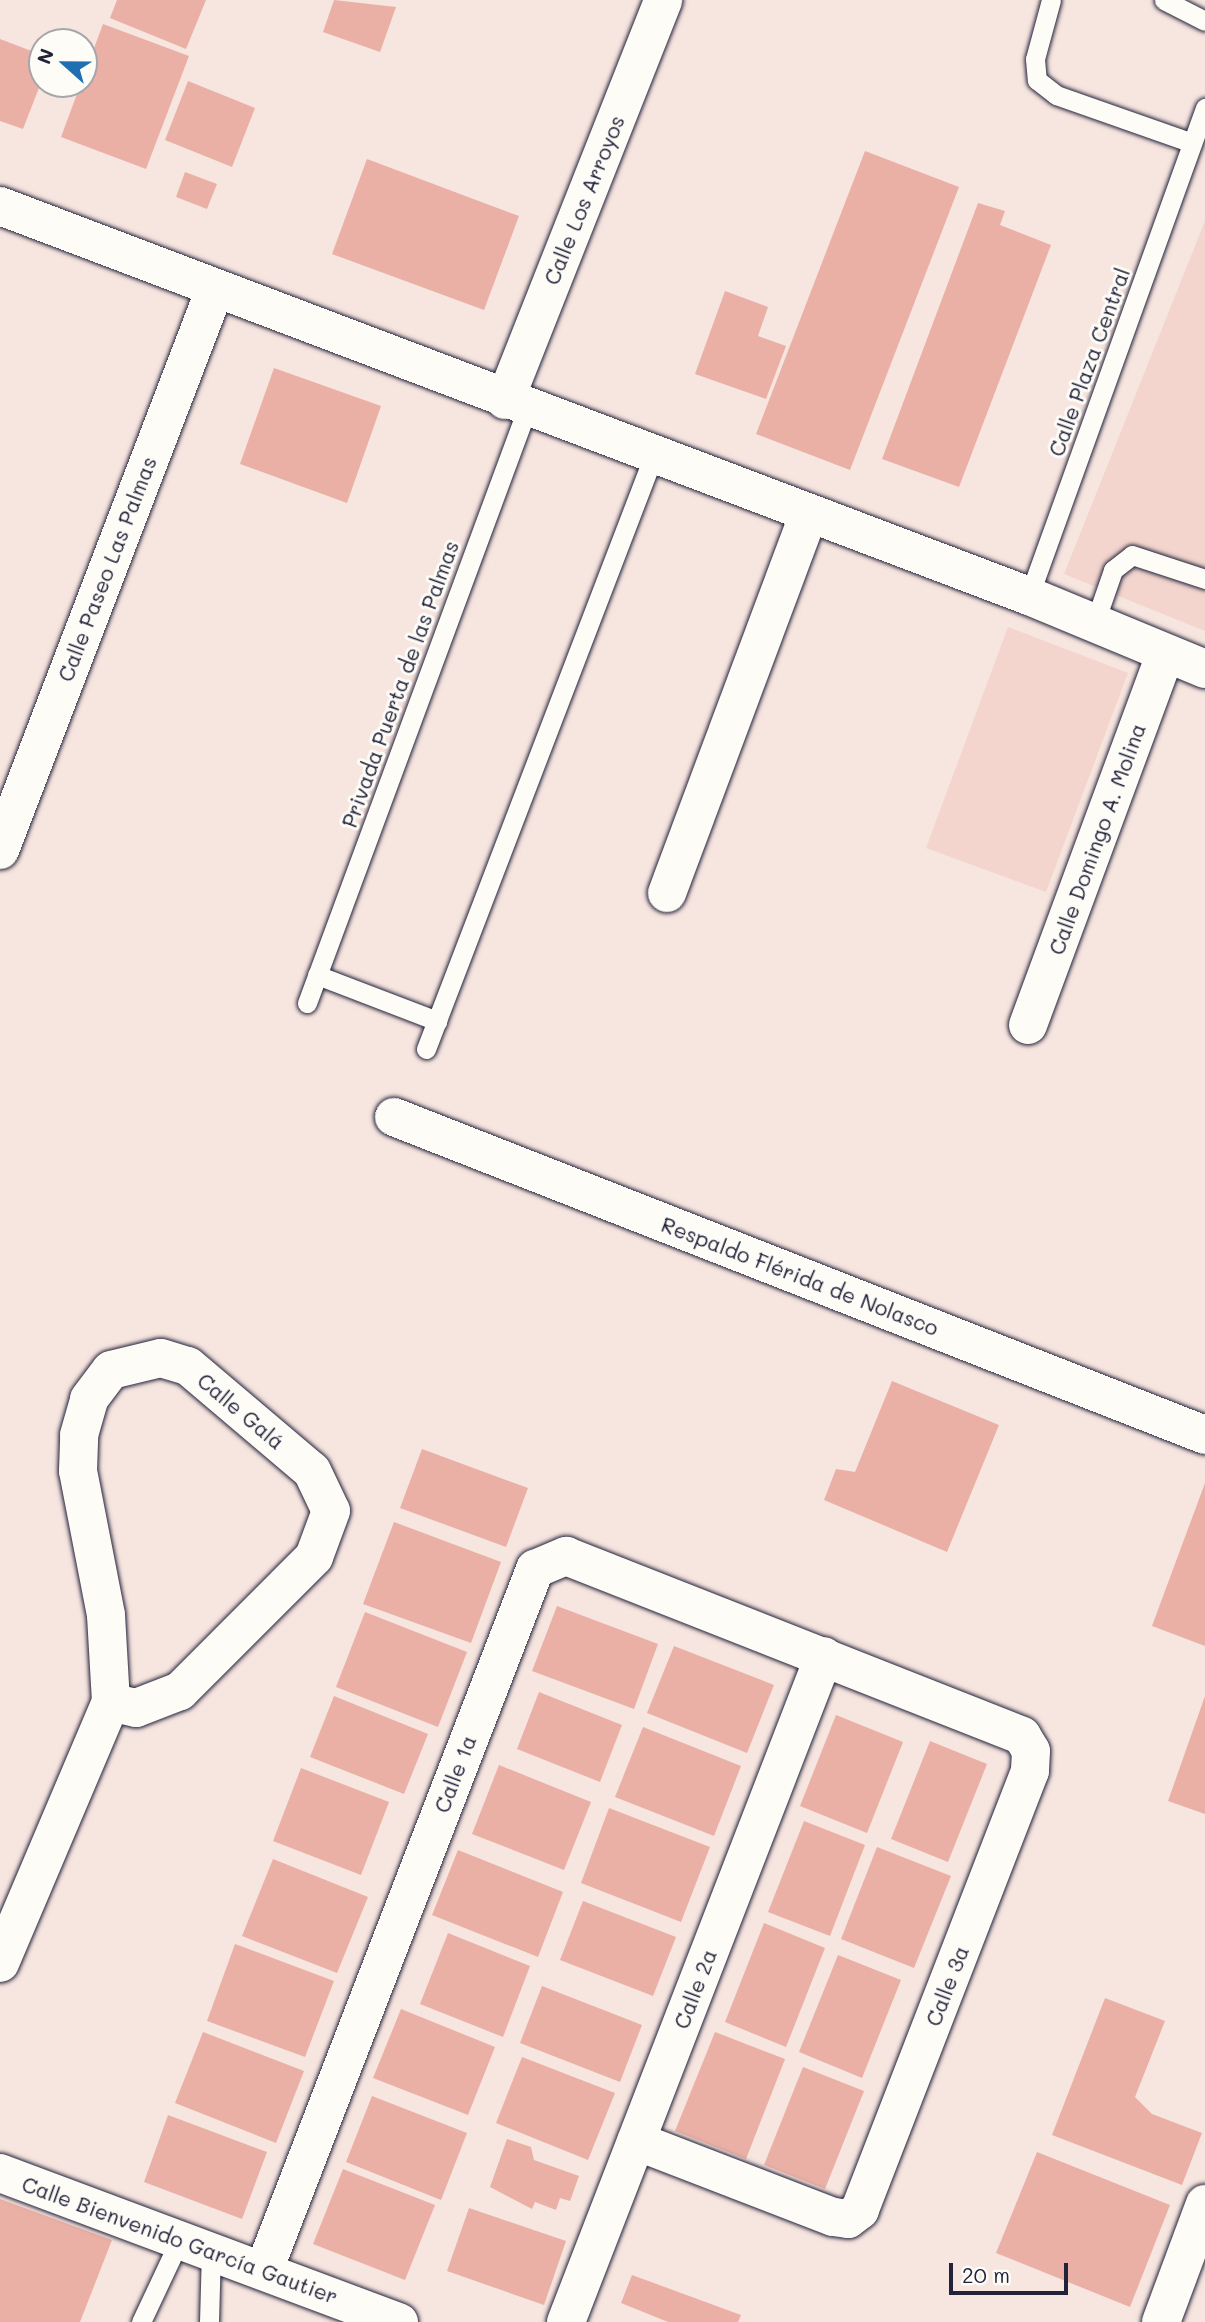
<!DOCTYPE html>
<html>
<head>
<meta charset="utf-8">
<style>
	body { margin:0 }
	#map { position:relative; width:1205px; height:2322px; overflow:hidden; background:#f7e5df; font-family:Mali,sans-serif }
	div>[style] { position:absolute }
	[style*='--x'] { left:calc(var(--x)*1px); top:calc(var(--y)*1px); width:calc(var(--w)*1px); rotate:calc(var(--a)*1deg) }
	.built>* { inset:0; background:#f3d5ce }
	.building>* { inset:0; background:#eab0a6 }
	.roads { filter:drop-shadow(0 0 2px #22223b) drop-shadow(0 0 2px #22223b) }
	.service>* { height:19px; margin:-9.5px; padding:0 9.5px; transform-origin:9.5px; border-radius:9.5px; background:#fdfcf7 }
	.minor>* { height:38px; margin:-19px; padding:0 19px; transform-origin:19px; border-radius:19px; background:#fdfcf7 }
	span { translate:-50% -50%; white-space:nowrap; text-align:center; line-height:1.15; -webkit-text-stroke:6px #fdfcf7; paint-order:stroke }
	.street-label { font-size:21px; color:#22223b }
	.north { position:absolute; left:28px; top:28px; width:70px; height:70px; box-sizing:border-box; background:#fdfcf7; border:2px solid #a5a5ac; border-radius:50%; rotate:291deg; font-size:19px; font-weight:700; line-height:28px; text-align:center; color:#22223b }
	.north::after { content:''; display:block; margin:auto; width:24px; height:32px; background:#1f6fb2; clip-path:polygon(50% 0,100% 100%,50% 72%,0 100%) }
	.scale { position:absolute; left:949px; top:2263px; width:119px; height:32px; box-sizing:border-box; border:4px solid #22223b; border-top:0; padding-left:9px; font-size:21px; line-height:24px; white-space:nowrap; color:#22223b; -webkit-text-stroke:5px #fdfcf7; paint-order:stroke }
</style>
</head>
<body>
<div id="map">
	<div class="built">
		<div style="clip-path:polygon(1205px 221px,1205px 631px,1064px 574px)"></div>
		<div style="clip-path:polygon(1008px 627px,1128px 673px,1046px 892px,926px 848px)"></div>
	</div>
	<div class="building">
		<div style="clip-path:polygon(117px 0,206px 0,186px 49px,110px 18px)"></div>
		<div style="clip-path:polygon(334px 0,396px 7px,380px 52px,323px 32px)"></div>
		<div style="clip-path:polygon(103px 24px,189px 56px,146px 169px,61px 137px)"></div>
		<div style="clip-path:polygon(0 39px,42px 55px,42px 80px,23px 129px,0 121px)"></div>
		<div style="clip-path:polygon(188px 81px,255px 108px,232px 167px,165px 140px)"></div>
		<div style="clip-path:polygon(865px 151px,959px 187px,850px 470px,756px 434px)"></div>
		<div style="clip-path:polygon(367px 159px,519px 216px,484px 310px,332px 254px)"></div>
		<div style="clip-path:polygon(185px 172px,217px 184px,207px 209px,176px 197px)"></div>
		<div style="clip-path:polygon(978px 203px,1005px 211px,1000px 225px,1051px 245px,959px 487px,882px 459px)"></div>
		<div style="clip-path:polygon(725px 291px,768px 307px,758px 336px,786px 346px,766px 399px,695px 374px)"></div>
		<div style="clip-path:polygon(274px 368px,381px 406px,347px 503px,240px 464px)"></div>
		<div style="clip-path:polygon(892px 1381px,999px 1425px,947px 1552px,824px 1500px,836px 1469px,855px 1472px)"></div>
		<div style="clip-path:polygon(422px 1449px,528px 1488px,506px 1547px,400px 1508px)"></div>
		<div style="clip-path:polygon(1205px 1483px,1205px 1646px,1152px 1626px)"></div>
		<div style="clip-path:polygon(394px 1522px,501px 1562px,471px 1643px,363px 1604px)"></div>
		<div style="clip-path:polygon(557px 1606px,658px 1644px,634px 1709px,532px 1671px)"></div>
		<div style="clip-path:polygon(365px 1612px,467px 1652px,438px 1727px,336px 1687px)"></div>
		<div style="clip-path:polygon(674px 1646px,774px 1685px,747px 1753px,647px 1713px)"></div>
		<div style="clip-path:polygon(539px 1692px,622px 1725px,600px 1782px,517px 1749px)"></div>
		<div style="clip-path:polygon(334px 1696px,428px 1734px,404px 1794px,310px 1757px)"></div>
		<div style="clip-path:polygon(1205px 1696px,1205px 1814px,1168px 1801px)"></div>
		<div style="clip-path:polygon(836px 1715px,903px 1742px,867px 1833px,800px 1806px)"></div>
		<div style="clip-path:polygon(643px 1727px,741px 1766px,714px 1836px,615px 1797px)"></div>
		<div style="clip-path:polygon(930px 1741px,987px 1764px,948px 1862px,891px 1839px)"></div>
		<div style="clip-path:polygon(499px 1765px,591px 1802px,564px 1870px,472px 1834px)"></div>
		<div style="clip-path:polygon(301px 1768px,389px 1802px,361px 1875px,273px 1841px)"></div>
		<div style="clip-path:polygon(609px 1808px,710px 1847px,681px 1922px,581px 1883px)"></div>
		<div style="clip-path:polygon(804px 1821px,865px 1845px,830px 1936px,768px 1912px)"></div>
		<div style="clip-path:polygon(877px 1847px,951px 1876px,914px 1968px,841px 1939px)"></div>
		<div style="clip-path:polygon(458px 1850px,563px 1892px,538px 1957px,432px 1915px)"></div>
		<div style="clip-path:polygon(273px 1859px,368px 1897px,337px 1973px,242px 1936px)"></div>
		<div style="clip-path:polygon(583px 1901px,676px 1937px,653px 1996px,560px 1960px)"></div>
		<div style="clip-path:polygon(764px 1923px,825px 1948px,786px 2047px,725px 2022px)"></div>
		<div style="clip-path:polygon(448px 1933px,530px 1966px,503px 2037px,420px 2004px)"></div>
		<div style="clip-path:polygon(235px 1944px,334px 1981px,305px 2057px,207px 2021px)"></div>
		<div style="clip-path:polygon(838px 1955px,901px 1980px,862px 2078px,799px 2052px)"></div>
		<div style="clip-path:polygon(542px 1986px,642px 2025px,620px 2082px,520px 2043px)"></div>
		<div style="clip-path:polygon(1105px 1998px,1165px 2021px,1135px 2097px,1152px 2114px,1202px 2133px,1182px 2185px,1052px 2135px)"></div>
		<div style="clip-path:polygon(401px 2009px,495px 2047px,468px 2115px,373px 2078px)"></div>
		<div style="clip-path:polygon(203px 2032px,304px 2071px,276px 2143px,175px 2103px)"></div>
		<div style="clip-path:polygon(715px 2032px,785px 2059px,746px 2159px,675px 2131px)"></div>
		<div style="clip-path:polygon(522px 2057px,615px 2093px,588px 2160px,496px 2123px)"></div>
		<div style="clip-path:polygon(803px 2067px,864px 2091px,825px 2189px,764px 2165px)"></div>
		<div style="clip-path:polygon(372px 2096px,467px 2133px,441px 2200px,346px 2162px)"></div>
		<div style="clip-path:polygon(168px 2115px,267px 2152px,242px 2219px,144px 2182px)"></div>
		<div style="clip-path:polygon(507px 2139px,531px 2147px,534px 2160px,579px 2176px,570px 2201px,560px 2198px,556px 2210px,535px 2202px,532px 2209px,490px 2187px)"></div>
		<div style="clip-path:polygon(1037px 2152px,1170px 2205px,1130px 2307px,996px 2253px)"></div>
		<div style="clip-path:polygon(343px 2169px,435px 2205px,405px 2280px,313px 2244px)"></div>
		<div style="clip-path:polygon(0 2199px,112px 2240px,80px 2322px,0 2322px)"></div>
		<div style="clip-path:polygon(469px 2208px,566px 2241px,544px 2305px,447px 2271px)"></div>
		<div style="clip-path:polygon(632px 2275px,741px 2315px,738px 2322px,668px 2322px,621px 2303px)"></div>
	</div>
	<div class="roads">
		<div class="service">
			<div style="--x:1051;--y:0;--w:61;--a:105.2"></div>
			<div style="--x:1035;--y:59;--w:21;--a:85"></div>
			<div style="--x:1037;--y:80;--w:24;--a:38"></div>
			<div style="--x:1056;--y:95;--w:144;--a:19.4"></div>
			<div style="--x:1164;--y:0;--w:46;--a:27.1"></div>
			<div style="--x:1029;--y:596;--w:519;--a:-70.17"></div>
			<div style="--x:1095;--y:622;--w:55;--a:-70.9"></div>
			<div style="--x:1113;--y:570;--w:24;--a:-38"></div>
			<div style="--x:1132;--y:555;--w:77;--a:18.2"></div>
			<div style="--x:317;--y:975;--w:129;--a:21"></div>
			<div style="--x:307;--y:1003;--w:633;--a:-69.68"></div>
			<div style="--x:426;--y:1049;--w:634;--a:-69.02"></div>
			<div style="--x:141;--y:2322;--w:92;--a:-64.8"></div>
			<div style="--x:209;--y:2322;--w:73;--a:-88.4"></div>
		</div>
		<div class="minor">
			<div style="--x:0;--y:206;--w:1100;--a:20.76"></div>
			<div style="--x:1029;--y:596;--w:191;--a:22.5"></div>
			<div style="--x:505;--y:400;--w:430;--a:-68.4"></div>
			<div style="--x:0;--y:850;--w:601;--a:-69.03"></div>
			<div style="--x:667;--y:893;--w:403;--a:-69.5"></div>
			<div style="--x:1028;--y:1025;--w:395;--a:-69.7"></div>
			<div style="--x:394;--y:1117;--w:871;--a:21.41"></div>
			<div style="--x:0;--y:1963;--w:284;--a:-67"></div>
			<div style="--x:111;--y:1702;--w:87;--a:-93.3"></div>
			<div style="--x:106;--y:1615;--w:147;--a:-101"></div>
			<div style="--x:78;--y:1471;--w:36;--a:-88"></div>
			<div style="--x:79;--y:1435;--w:37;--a:-74"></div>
			<div style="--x:89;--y:1399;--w:36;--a:-53"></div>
			<div style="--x:111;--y:1370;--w:51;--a:-13.5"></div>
			<div style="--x:161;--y:1358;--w:28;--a:17"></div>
			<div style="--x:188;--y:1366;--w:162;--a:40.3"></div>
			<div style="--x:312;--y:1471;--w:44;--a:64.6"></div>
			<div style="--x:331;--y:1511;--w:49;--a:110.3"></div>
			<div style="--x:314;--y:1557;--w:190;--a:135"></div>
			<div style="--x:180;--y:1691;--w:47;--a:158.9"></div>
			<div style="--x:136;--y:1708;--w:26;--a:-167"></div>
			<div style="--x:0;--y:2173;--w:426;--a:20.5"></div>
			<div style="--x:264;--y:2270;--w:752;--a:-68.86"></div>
			<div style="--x:535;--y:1569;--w:34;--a:-23"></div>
			<div style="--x:566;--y:1556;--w:490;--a:21.5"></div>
			<div style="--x:1022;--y:1736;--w:17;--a:59"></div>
			<div style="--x:1031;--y:1751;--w:20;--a:93"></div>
			<div style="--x:1030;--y:1771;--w:471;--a:111.2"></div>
			<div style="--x:860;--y:2210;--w:15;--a:143"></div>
			<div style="--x:848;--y:2219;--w:15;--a:-172"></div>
			<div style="--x:833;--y:2217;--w:211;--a:-158.9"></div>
			<div style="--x:566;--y:2322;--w:714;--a:-68.82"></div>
			<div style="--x:1161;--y:2322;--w:126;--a:-69.6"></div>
		</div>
	</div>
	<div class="street-label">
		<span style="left:584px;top:200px;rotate:-68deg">Calle Los Arroyos</span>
		<span style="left:1089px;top:362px;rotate:-70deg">Calle Plaza Central</span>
		<span style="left:107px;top:569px;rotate:-69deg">Calle Paseo Las Palmas</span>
		<span style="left:400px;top:684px;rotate:-70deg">Privada Puerta de las Palmas</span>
		<span style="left:1097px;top:839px;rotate:-70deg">Calle Domingo A. Molina</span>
		<span style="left:800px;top:1276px;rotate:21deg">Respaldo Flérida de Nolasco</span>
		<span style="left:241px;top:1411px;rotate:40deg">Calle Galá</span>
		<span style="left:455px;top:1774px;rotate:-69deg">Calle 1a</span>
		<span style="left:947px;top:1986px;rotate:-69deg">Calle 3a</span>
		<span style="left:695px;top:1989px;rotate:-69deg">Calle 2a</span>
		<span style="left:180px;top:2240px;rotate:20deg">Calle Bienvenido García Gautier</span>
	</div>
	<div class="north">N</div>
	<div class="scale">20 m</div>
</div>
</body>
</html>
